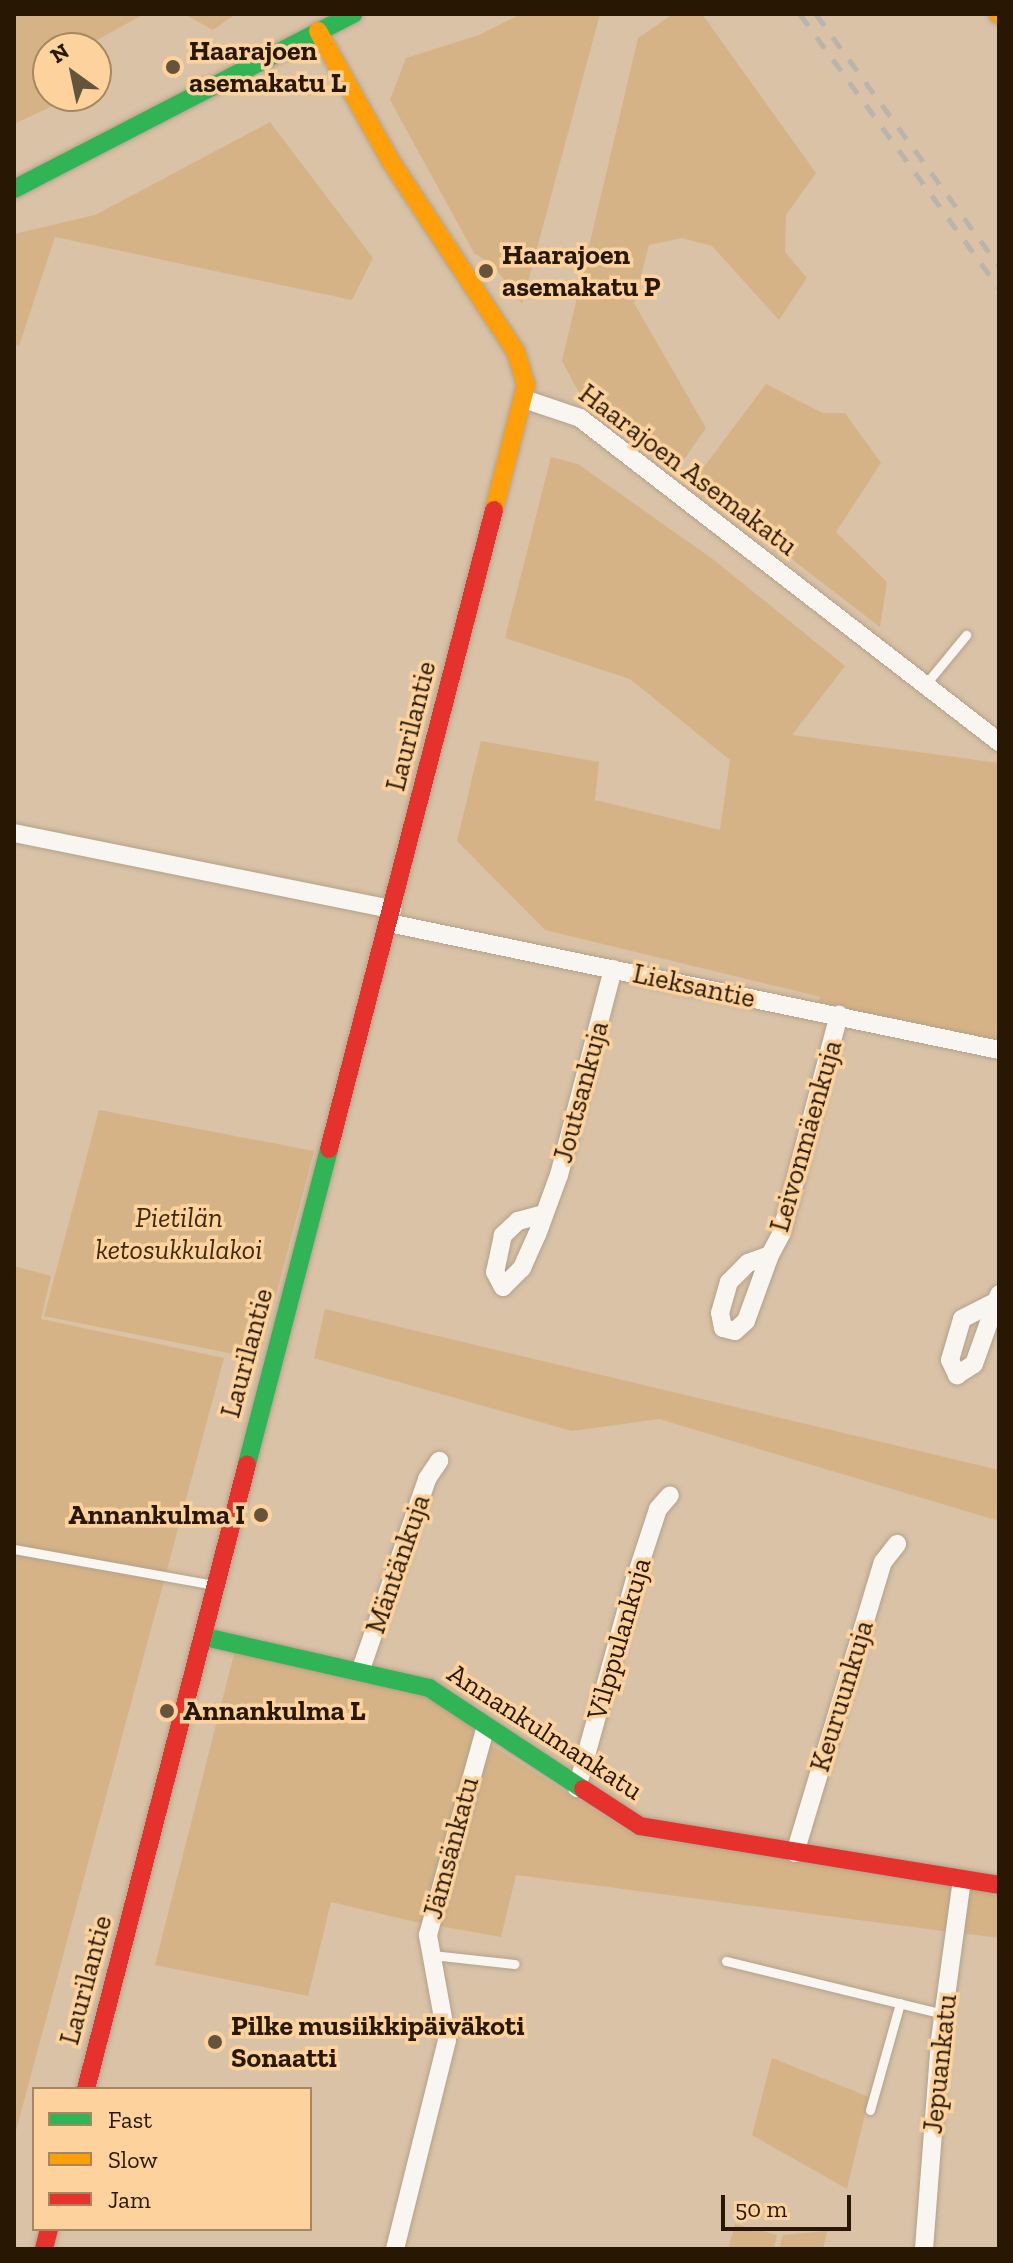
<!DOCTYPE html>
<html>
<head>
<meta charset="utf-8">
<style>
	body { margin:0 }
	#map { position:relative; width:1013px; height:2263px; overflow:hidden; background:#d9c2a6; font-family:"Zilla Slab",serif }
	div>[style] { position:absolute }
	[style*='--x'] { left:calc(var(--x)*1px); top:calc(var(--y)*1px); width:calc(var(--w)*1px); rotate:calc(var(--a)*1deg) }
	.green>* { inset:0; background:#d5b387 }
	.roads { filter:drop-shadow(0 0 2px #b3a18a) drop-shadow(0 0 2px #b3a18a) }
	.lane>* { height:9px; margin:-4.5px; padding:0 4.5px; transform-origin:4.5px; border-radius:4.5px; background:#f9f6f2 }
	.street>* { height:18px; margin:-9px; padding:0 9px; transform-origin:9px; border-radius:9px; background:#f9f6f2 }
	.fast>* { height:18px; margin:-9px; padding:0 9px; transform-origin:9px; border-radius:9px; background:#30b455 }
	.slow>* { height:18px; margin:-9px; padding:0 9px; transform-origin:9px; border-radius:9px; background:#ff9f0a }
	.jam>* { height:18px; margin:-9px; padding:0 9px; transform-origin:9px; border-radius:9px; background:#e5322d }
	.rail>* { height:5px; margin-top:-2.5px; transform-origin:0; background:repeating-linear-gradient(90deg,#bab4ac 0 14px,transparent 0 28px) }
	.dots>* { width:22px; height:22px; translate:-50% -50%; box-sizing:border-box; border:4px solid #fdd29d; border-radius:50% }
	span { translate:-50% -50%; white-space:nowrap; text-align:center; line-height:1.15; -webkit-text-stroke:7px #fdd29d; paint-order:stroke }
	.poi-label { font-size:28px; color:#271703; font-weight:700 }
	.left { translate:0 -50%; text-align:left }
	.right { translate:-100% -50%; text-align:right }
	.street-label { font-size:28px; color:#271703 }
	.park-label { font-size:28px; color:#3d290f; font-style:italic }
	.frame { position:absolute; inset:0; border:16px solid #271703; pointer-events:none }
	.legend { position:absolute; left:32px; top:2087px; width:280px; height:144px; box-sizing:border-box; background:#fdd29d; border:2px solid #a7875f; margin:0; padding:10px 14px; list-style:none; font-size:24px; color:#271703 }
	.legend li { display:flex; align-items:center; gap:16px; height:40px }
	.legend b { width:40px; border:2px solid #a7875f }
	.north { position:absolute; left:32px; top:32px; width:80px; height:80px; box-sizing:border-box; background:#fdd29d; border:2px solid #a7875f; border-radius:50%; rotate:327deg; font-size:22px; font-weight:700; line-height:32px; text-align:center; color:#271703 }
	.north::after { content:''; display:block; margin:auto; width:28px; height:36px; background:#65533c; clip-path:polygon(50% 0,100% 100%,50% 72%,0 100%) }
	.scale { position:absolute; left:721px; top:2195px; width:130px; height:36px; box-sizing:border-box; border:4px solid #271703; border-top:0; padding-left:10px; font-size:24px; line-height:28px; white-space:nowrap; color:#271703; -webkit-text-stroke:6px #fdd29d; paint-order:stroke }
</style>
</head>
<body>
<div id="map">
	<div class="green">
		<div style="clip-path:polygon(14px 14px,144px 14px,83px 48px,48px 48px,48px 96px,60px 96px,61px 102px,14px 124px)"></div>
		<div style="clip-path:polygon(184px 14px,236px 14px,213px 30px)"></div>
		<div style="clip-path:polygon(521px 14px,600px 14px,522px 304px,493px 265px,474px 253px,390px 100px,406px 58px,479px 35px)"></div>
		<div style="clip-path:polygon(673px 14px,702px 14px,816px 173px,786px 215px,785px 252px,807px 278px,779px 320px,712px 246px,682px 238px,649px 245px,634px 303px,706px 428px,675px 472px,584px 402px,562px 361px,638px 38px)"></div>
		<div style="clip-path:polygon(270px 122px,373px 258px,352px 300px,55px 237px,19px 346px,14px 344px,14px 234px,95px 215px)"></div>
		<div style="clip-path:polygon(766px 384px,823px 413px,845px 413px,881px 463px,836px 532px,887px 582px,880px 627px,692px 483px)"></div>
		<div style="clip-path:polygon(551px 457px,578px 464px,714px 560px,845px 666px,792px 735px,999px 763px,999px 1041px,817px 1002px,821px 997px,545px 930px,457px 841px,481px 741px,599px 762px,595px 800px,720px 830px,730px 760px,630px 679px,505px 638px)"></div>
		<div style="clip-path:polygon(99px 1110px,314px 1151px,259px 1359px,44px 1316px)"></div>
		<div style="clip-path:polygon(14px 1266px,51px 1276px,41px 1319px,224px 1358px,14px 2138px)"></div>
		<div style="clip-path:polygon(325px 1309px,999px 1470px,999px 1521px,659px 1419px,572px 1431px,314px 1358px)"></div>
		<div style="clip-path:polygon(235px 1650px,428px 1695px,477px 1731px,424px 1924px,331px 1902px,308px 1996px,155px 1965px)"></div>
		<div style="clip-path:polygon(488px 1743px,636px 1836px,955px 1884px,950px 1932px,516px 1875px,501px 1937px,440px 1926px)"></div>
		<div style="clip-path:polygon(967px 1887px,999px 1895px,999px 1938px,961px 1933px)"></div>
		<div style="clip-path:polygon(772px 2058px,869px 2097px,847px 2189px,752px 2135px)"></div>
		<div style="clip-path:polygon(735px 2224px,777px 2235px,774px 2249px,728px 2249px)"></div>
		<div style="clip-path:polygon(827px 2231px,823px 2249px,779px 2249px,783px 2235px)"></div>
	</div>
	<div class="roads">
		<div class="lane">
			<div style="--x:925;--y:685;--w:65;--a:-50.6"></div>
			<div style="--x:14;--y:1549;--w:204;--a:10.2"></div>
			<div style="--x:432;--y:1955;--w:83;--a:6.2"></div>
			<div style="--x:726;--y:1961;--w:223;--a:13.7"></div>
			<div style="--x:870;--y:2110;--w:111;--a:-74.3"></div>
		</div>
		<div class="street">
			<div style="--x:524;--y:399;--w:59;--a:18.7"></div>
			<div style="--x:580;--y:418;--w:530;--a:37.71"></div>
			<div style="--x:14;--y:833;--w:386;--a:11.4"></div>
			<div style="--x:389;--y:923;--w:623;--a:11.76"></div>
			<div style="--x:544;--y:1214;--w:27;--a:165"></div>
			<div style="--x:518;--y:1221;--w:21;--a:137"></div>
			<div style="--x:503;--y:1235;--w:38;--a:102"></div>
			<div style="--x:495;--y:1272;--w:17;--a:62"></div>
			<div style="--x:503;--y:1287;--w:27;--a:-45"></div>
			<div style="--x:522;--y:1268;--w:36;--a:-66"></div>
			<div style="--x:537;--y:1235;--w:64;--a:-69.9"></div>
			<div style="--x:559;--y:1175;--w:213;--a:-75.3"></div>
			<div style="--x:770;--y:1255;--w:70;--a:110"></div>
			<div style="--x:746;--y:1321;--w:15;--a:138"></div>
			<div style="--x:735;--y:1331;--w:12;--a:-166"></div>
			<div style="--x:723;--y:1328;--w:15;--a:-101"></div>
			<div style="--x:720;--y:1313;--w:32;--a:-74"></div>
			<div style="--x:729;--y:1282;--w:27;--a:-45"></div>
			<div style="--x:748;--y:1263;--w:23;--a:-20"></div>
			<div style="--x:770;--y:1255;--w:24;--a:-62"></div>
			<div style="--x:781;--y:1234;--w:227;--a:-75.2"></div>
			<div style="--x:995;--y:1302;--w:37;--a:153"></div>
			<div style="--x:962;--y:1319;--w:43;--a:106.3"></div>
			<div style="--x:950;--y:1360;--w:17;--a:65"></div>
			<div style="--x:957;--y:1375;--w:20;--a:-33"></div>
			<div style="--x:974;--y:1364;--w:74;--a:-70.3"></div>
			<div style="--x:361;--y:1669;--w:201;--a:-70.8"></div>
			<div style="--x:427;--y:1479;--w:22;--a:-56"></div>
			<div style="--x:577;--y:1788;--w:217;--a:-74.5"></div>
			<div style="--x:635;--y:1579;--w:74;--a:-71.8"></div>
			<div style="--x:658;--y:1509;--w:18;--a:-49"></div>
			<div style="--x:795;--y:1853;--w:304;--a:-73.2"></div>
			<div style="--x:883;--y:1562;--w:23;--a:-52"></div>
			<div style="--x:395;--y:2249;--w:215;--a:-76"></div>
			<div style="--x:447;--y:2040;--w:107;--a:-100.3"></div>
			<div style="--x:428;--y:1935;--w:213;--a:-74.5"></div>
			<div style="--x:924;--y:2249;--w:210;--a:-85.6"></div>
			<div style="--x:940;--y:2040;--w:162;--a:-82.2"></div>
		</div>
		<div class="fast">
			<div style="--x:14;--y:189;--w:382;--a:-27.3"></div>
			<div style="--x:247;--y:1464;--w:325;--a:-75.4"></div>
			<div style="--x:205;--y:1637;--w:230;--a:12.8"></div>
			<div style="--x:429;--y:1688;--w:184;--a:33.3"></div>
		</div>
		<div class="slow">
			<div style="--x:998;--y:14;--w:1;--a:45"></div>
			<div style="--x:318;--y:31;--w:148;--a:60.8"></div>
			<div style="--x:390;--y:160;--w:230;--a:56.7"></div>
			<div style="--x:516;--y:352;--w:34;--a:73"></div>
			<div style="--x:526;--y:385;--w:129;--a:104.4"></div>
		</div>
		<div class="jam">
			<div style="--x:329;--y:1149;--w:660;--a:-75.52"></div>
			<div style="--x:583;--y:1789;--w:68;--a:33"></div>
			<div style="--x:640;--y:1826;--w:364;--a:9.3"></div>
			<div style="--x:86;--y:2089;--w:645;--a:-75.55"></div>
			<div style="--x:44;--y:2249;--w:21;--a:-76"></div>
		</div>
	</div>
	<div class="rail">
		<div style="--x:800;--y:14;--w:339;--a:54"></div>
		<div style="--x:816;--y:14;--w:311;--a:54"></div>
	</div>
	<div class="dots">
		<div style="left:173px;top:67px;background:#65533c"></div>
		<div style="left:486px;top:271px;background:#65533c"></div>
		<div style="left:261px;top:1515px;background:#65533c"></div>
		<div style="left:167px;top:1711px;background:#65533c"></div>
		<div style="left:215px;top:2042px;background:#65533c"></div>
	</div>
	<div class="poi-label">
		<span class="left" style="left:189px;top:67px">Haarajoen<br>asemakatu L</span>
		<span class="left" style="left:502px;top:271px">Haarajoen<br>asemakatu P</span>
		<span class="right" style="left:245px;top:1515px">Annankulma I</span>
		<span class="left" style="left:183px;top:1711px">Annankulma L</span>
		<span class="left" style="left:231px;top:2042px">Pilke musiikkipäiväkoti<br>Sonaatti</span>
	</div>
	<div class="street-label">
		<span style="left:688px;top:470px;rotate:37deg">Haarajoen Asemakatu</span>
		<span style="left:411px;top:726px;rotate:-76deg">Laurilantie</span>
		<span style="left:694px;top:986px;rotate:12deg">Lieksantie</span>
		<span style="left:581px;top:1092px;rotate:-75deg">Joutsankuja</span>
		<span style="left:806px;top:1136px;rotate:-74deg">Leivonmäenkuja</span>
		<span style="left:247px;top:1353px;rotate:-75deg">Laurilantie</span>
		<span style="left:398px;top:1564px;rotate:-71deg">Mäntänkuja</span>
		<span style="left:619px;top:1639px;rotate:-74deg">Vilppulankuja</span>
		<span style="left:842px;top:1696px;rotate:-73deg">Keuruunkuja</span>
		<span style="left:545px;top:1732px;rotate:33deg">Annankulmankatu</span>
		<span style="left:451px;top:1848px;rotate:-75deg">Jämsänkatu</span>
		<span style="left:86px;top:1980px;rotate:-75deg">Laurilantie</span>
		<span style="left:940px;top:2064px;rotate:-84deg">Jepuankatu</span>
	</div>
	<div class="park-label">
		<span style="left:179px;top:1234px">Pietilän<br>ketosukkulakoi</span>
	</div>
	<div class="frame"></div>
	<ul class="legend">
	<li><b style="height:10px;background:#30b455"></b>Fast</li>
	<li><b style="height:10px;background:#ff9f0a"></b>Slow</li>
	<li><b style="height:10px;background:#e5322d"></b>Jam</li>
	</ul>
	<div class="north">N</div>
	<div class="scale">50 m</div>
</div>
</body>
</html>
